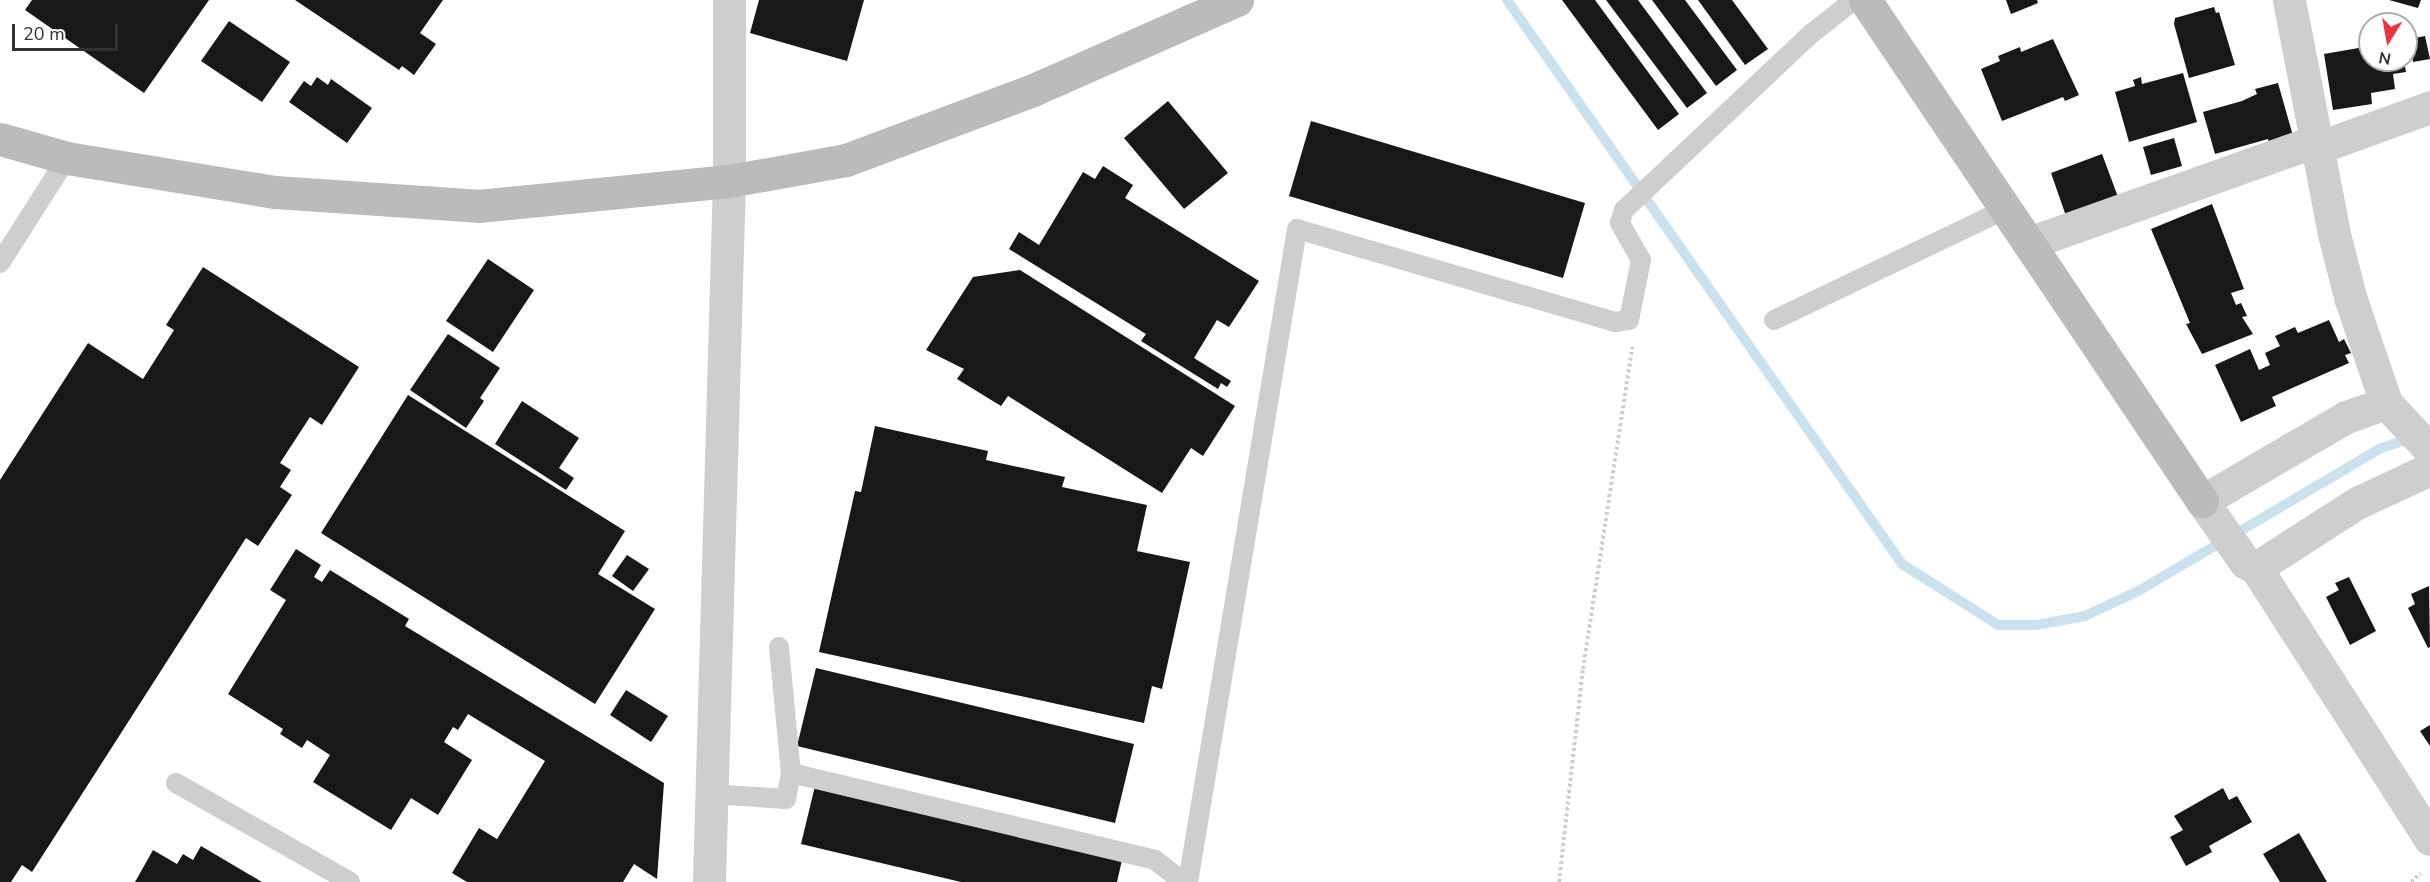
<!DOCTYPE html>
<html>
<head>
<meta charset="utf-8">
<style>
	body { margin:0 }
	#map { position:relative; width:2430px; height:882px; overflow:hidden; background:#fff; font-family:"Nunito Sans",sans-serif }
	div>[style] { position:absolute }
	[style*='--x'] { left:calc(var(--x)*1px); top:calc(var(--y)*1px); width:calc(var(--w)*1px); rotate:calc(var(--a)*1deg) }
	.stream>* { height:10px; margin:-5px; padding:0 5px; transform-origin:5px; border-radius:5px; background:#cce1ee }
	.building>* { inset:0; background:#181818 }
	.path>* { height:4px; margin-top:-2px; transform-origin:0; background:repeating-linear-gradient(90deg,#cecece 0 3px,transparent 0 6px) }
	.lane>* { height:20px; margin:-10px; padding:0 10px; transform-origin:10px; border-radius:10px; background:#cecece }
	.street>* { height:33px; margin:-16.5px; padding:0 16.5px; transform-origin:16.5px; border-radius:16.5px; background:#cecece }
	.secondary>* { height:33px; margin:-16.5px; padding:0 16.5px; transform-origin:16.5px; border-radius:16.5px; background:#bbb }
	span { translate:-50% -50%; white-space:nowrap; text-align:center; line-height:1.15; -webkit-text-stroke:6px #fff; paint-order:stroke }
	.north { position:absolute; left:2358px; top:12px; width:60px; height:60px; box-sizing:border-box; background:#fff; border:2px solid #adadad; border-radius:50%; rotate:191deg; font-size:16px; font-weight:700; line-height:24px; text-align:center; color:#313131 }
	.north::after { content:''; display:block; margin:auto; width:21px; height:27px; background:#e9333f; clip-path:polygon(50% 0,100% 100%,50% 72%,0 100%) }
	.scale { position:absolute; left:12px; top:24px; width:106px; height:27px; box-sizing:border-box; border:3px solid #313131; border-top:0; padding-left:8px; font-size:18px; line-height:21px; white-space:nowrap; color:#313131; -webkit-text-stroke:4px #fff; paint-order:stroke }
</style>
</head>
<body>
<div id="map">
	<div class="stream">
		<div style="--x:1507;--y:0;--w:689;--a:54.99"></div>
		<div style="--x:1902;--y:564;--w:114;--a:32.4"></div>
		<div style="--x:1998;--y:625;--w:38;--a:0"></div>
		<div style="--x:2036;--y:625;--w:50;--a:-10.4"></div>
		<div style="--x:2085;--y:616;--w:61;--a:-25.3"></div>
		<div style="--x:2140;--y:590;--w:277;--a:-30.5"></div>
		<div style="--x:2379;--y:449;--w:36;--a:-19"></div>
	</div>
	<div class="building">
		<div style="clip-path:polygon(32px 0,209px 0,144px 93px,25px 10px)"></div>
		<div style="clip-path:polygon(295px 0,443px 0,420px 33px,436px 44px,414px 75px,402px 66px,399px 70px)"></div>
		<div style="clip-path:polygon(759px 0,864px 0,847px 61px,750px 33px)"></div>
		<div style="clip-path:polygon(1562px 0,1595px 0,1679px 114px,1658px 130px)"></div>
		<div style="clip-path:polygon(1606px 0,1638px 0,1707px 93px,1687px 108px)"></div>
		<div style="clip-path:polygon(1652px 0,1685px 0,1737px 70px,1716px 86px)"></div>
		<div style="clip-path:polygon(1698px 0,1732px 0,1768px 49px,1745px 65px)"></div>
		<div style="clip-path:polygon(2006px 0,2037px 0,2038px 3px,2011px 14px)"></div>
		<div style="clip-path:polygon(2389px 0,2421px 0,2418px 8px)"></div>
		<div style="clip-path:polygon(2214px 7px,2216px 13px,2219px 12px,2235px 65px,2189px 78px,2174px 24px,2175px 18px)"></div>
		<div style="clip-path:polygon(229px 21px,290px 62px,262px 102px,201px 61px)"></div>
		<div style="clip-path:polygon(2425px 36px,2430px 59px,2413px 62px,2409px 39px)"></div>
		<div style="clip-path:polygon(2053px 39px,2079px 95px,2065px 101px,2063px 97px,2002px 121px,1981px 69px,2000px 61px,1998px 56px,2020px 47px,2021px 52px)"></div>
		<div style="clip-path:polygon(2370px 46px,2370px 60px,2404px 60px,2406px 72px,2393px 74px,2395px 89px,2371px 93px,2372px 104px,2333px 110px,2324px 54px)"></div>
		<div style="clip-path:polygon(2183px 73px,2197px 122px,2129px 142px,2115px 92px,2135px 86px,2133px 80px,2141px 77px,2142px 84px)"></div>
		<div style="clip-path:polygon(317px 77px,328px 85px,331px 79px,372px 108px,347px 143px,289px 102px,304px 81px,311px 86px)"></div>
		<div style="clip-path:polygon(2278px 83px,2293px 136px,2269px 143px,2268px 139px,2215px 154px,2203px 112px,2242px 101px,2257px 94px,2255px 89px)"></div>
		<div style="clip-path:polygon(1168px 101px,1228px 173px,1184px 209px,1124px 138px)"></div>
		<div style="clip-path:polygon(1311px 121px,1585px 203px,1563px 278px,1289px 196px)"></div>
		<div style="clip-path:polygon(2174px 138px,2182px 166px,2151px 175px,2143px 147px)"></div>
		<div style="clip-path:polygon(2102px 154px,2118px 197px,2066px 216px,2051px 173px)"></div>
		<div style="clip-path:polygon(1103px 166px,1133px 185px,1125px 198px,1259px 281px,1229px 327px,1217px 320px,1194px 358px,1231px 381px,1227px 387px,1221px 383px,1218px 389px,1141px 341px,1146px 334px,1009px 249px,1019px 232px,1039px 245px,1083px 172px,1095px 179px)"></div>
		<div style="clip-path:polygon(2212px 204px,2244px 289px,2231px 293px,2236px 305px,2241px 303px,2247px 316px,2242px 317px,2253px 334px,2202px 354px,2186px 324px,2190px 323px,2151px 229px)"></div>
		<div style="clip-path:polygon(488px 259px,534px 290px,493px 352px,446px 321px)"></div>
		<div style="clip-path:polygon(203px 267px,359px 367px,322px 425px,310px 417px,280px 463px,291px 470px,280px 487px,292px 495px,258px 546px,246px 538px,32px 872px,22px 865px,11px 882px,0 882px,0 480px,88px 343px,143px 379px,174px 330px,166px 325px)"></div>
		<div style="clip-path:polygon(1020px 270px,1235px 406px,1203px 456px,1191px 448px,1162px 493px,1008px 396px,1001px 406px,957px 379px,964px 369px,926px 350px,973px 277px)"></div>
		<div style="clip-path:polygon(2329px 320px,2339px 342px,2344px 339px,2351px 353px,2345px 355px,2349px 363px,2272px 397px,2276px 406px,2241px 422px,2215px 365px,2250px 349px,2259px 370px,2270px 365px,2265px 353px,2280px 346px,2275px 336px,2295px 327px,2298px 333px)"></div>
		<div style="clip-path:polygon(448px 334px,500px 368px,480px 398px,484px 401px,466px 428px,410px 390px)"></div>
		<div style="clip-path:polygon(408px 395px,625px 531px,598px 574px,655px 609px,595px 704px,321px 533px)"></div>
		<div style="clip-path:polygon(522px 401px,579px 438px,559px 468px,574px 478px,566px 490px,495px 444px)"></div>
		<div style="clip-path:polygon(875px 426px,988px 451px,986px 460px,1065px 477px,1062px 487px,1147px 505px,1137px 551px,1190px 562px,1162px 689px,1152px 686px,1144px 723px,819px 652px,855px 491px,861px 492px)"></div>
		<div style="clip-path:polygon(296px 549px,321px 565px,314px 577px,322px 582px,330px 570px,409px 619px,405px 626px,664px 783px,657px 879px,634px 864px,623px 882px,467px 882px,452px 873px,479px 828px,497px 839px,545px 761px,468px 714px,458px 730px,453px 727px,444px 742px,472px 760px,438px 815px,411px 798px,391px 830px,313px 782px,330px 755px,307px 740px,302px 748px,280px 734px,283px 729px,228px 694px,286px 600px,270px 590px)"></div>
		<div style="clip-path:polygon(627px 555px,649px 569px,633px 591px,612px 576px)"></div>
		<div style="clip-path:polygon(2349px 577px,2376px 631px,2350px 645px,2326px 597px,2339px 590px,2335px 583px)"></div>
		<div style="clip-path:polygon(2429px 586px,2430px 647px,2428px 648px,2408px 608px,2415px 604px,2411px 594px)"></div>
		<div style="clip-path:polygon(816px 668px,1134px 744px,1115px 823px,797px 746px)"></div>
		<div style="clip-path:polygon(626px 690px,668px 716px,651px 742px,610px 715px)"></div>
		<div style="clip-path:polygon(2430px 725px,2430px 746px,2420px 731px)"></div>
		<div style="clip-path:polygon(815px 786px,1122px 860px,1117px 882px,961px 882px,801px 844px)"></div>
		<div style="clip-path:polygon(2223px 788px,2229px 800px,2237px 796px,2252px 822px,2209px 846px,2212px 852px,2186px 866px,2170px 837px,2183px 830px,2174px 816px)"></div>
		<div style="clip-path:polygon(2299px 833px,2327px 882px,2280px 882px,2263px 854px)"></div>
		<div style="clip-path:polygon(201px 846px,262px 882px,135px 882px,153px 850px,177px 864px,183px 854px,193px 860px)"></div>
	</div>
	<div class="path">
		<div style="--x:1559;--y:882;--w:214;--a:-83.6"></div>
		<div style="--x:1583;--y:669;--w:326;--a:-81.3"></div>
		<div style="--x:2411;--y:882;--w:13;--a:-42"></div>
	</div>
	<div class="lane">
		<div style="--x:0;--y:263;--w:125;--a:-57.5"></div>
		<div style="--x:1774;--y:320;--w:257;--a:-25.6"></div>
		<div style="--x:779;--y:647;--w:127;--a:84.6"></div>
		<div style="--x:791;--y:773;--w:374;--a:13.4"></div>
		<div style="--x:1155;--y:860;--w:36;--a:38"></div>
		<div style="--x:176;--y:783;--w:200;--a:29.6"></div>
		<div style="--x:711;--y:794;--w:75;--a:3.8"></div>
		<div style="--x:786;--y:799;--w:26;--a:-79"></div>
		<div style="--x:1188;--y:882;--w:662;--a:-80.52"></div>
		<div style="--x:1297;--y:229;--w:331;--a:16.3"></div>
		<div style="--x:1615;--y:322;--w:14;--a:-8"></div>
		<div style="--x:1629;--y:320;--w:61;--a:-78.7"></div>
		<div style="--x:1641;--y:260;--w:43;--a:-119.6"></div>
		<div style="--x:1620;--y:223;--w:14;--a:-73"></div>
		<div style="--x:1624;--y:210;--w:257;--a:-43.3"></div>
		<div style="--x:1811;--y:34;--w:55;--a:-38.3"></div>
	</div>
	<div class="street">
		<div style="--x:2289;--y:0;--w:238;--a:79.1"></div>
		<div style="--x:2334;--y:234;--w:68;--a:75.6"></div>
		<div style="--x:2351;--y:300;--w:109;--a:71.2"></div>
		<div style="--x:2317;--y:148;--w:120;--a:-19.9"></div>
		<div style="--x:2029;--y:243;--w:305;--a:-19.6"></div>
		<div style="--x:2430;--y:450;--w:64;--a:-133.1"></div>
		<div style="--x:2386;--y:403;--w:42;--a:160.7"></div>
		<div style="--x:2346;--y:417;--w:167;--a:149.7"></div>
		<div style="--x:2202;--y:501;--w:75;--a:54.8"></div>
		<div style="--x:2245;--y:562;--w:13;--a:29"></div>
		<div style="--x:2256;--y:568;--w:322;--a:57.3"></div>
		<div style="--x:2256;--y:568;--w:120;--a:-32.8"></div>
		<div style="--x:2357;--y:503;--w:81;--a:-25"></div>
		<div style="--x:709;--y:882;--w:701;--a:-88.37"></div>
		<div style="--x:729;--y:181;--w:181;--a:-90"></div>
	</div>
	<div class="secondary">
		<div style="--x:1865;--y:0;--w:604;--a:56.07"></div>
		<div style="--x:0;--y:139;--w:70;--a:15.8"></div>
		<div style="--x:67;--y:158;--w:211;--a:9.3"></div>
		<div style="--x:275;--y:192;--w:203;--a:3.9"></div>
		<div style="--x:478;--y:206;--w:252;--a:-5.7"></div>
		<div style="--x:729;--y:181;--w:119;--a:-10.2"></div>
		<div style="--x:846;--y:160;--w:200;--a:-20.5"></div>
		<div style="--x:1033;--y:90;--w:223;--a:-23.8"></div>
	</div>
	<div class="north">N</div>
	<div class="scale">20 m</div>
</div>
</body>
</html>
